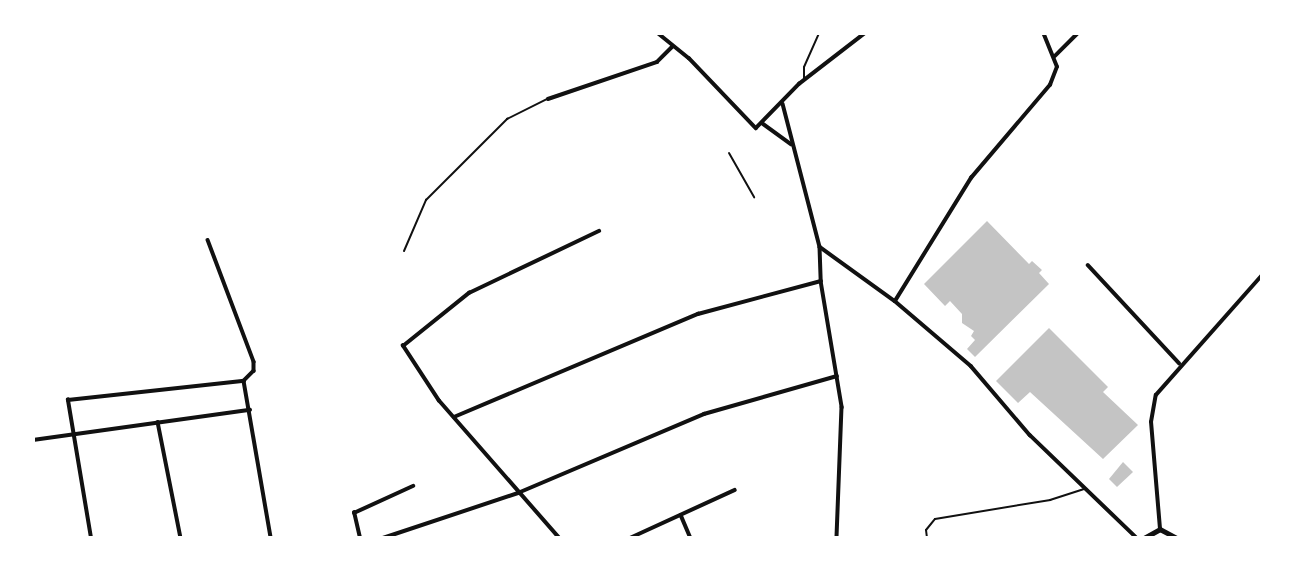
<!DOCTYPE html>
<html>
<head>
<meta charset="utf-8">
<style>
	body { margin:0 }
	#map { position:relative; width:1295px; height:571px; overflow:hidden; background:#fff; font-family:"PT Sans",sans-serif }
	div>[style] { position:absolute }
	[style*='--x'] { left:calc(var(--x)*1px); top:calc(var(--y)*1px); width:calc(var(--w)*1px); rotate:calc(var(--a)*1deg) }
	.building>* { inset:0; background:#c4c4c4 }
	.path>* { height:2px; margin:-1px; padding:0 1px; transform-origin:1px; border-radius:1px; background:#111 }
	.service>* { height:2px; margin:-1px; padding:0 1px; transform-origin:1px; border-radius:1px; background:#111 }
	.minor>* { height:3.5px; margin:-1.75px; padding:0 1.75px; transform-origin:1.75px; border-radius:1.75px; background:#111 }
	.tertiary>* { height:4.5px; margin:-2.25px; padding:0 2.25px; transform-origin:2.25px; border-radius:2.25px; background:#111 }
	span { translate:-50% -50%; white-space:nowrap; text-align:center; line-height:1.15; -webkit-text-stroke:7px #fff; paint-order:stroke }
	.frame { position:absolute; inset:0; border:35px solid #fff; pointer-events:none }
</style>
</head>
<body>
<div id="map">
	<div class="building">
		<div style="clip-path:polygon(987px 221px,1029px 264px,1032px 261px,1042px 270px,1039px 273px,1049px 284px,975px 357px,967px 349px,975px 340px,971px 336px,974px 331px,962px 323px,962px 314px,950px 301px,945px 306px,924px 284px)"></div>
		<div style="clip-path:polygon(1049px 328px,1108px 387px,1103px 392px,1138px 425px,1103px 459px,1030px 392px,1018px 403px,996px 381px)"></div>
		<div style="clip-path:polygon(1123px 462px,1133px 472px,1117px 487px,1109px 479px)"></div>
	</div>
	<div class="path">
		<div style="--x:729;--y:153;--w:51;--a:60.4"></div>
	</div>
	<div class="service">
		<div style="--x:804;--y:79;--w:12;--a:-90"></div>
		<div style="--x:804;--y:67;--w:37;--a:-66"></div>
		<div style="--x:404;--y:251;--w:56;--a:-66.7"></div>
		<div style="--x:426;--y:200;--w:115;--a:-45"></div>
		<div style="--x:507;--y:119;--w:45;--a:-26.6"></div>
		<div style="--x:927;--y:538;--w:8;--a:-97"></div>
		<div style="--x:926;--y:530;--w:14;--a:-51"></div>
		<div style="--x:935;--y:519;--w:117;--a:-9.4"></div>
		<div style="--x:1050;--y:500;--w:35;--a:-18"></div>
	</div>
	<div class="minor">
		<div style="--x:658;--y:33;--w:40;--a:39"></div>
		<div style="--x:689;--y:58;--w:97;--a:46.3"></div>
		<div style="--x:756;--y:128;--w:62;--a:-45.7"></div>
		<div style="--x:799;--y:84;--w:83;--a:-37.7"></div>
		<div style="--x:1055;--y:56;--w:33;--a:-45"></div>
		<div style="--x:548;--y:99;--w:115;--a:-18.7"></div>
		<div style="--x:657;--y:62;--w:21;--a:-45"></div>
		<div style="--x:783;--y:104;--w:148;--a:75.5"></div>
		<div style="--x:820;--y:247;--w:34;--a:88"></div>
		<div style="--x:821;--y:281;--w:128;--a:80.5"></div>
		<div style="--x:842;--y:407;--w:131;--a:92.2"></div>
		<div style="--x:762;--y:123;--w:36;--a:36"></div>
		<div style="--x:208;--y:240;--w:130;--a:69.3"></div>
		<div style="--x:254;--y:362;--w:9;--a:90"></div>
		<div style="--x:254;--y:371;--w:14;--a:135"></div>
		<div style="--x:820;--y:247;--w:92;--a:35.8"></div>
		<div style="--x:895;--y:301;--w:100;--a:40.5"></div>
		<div style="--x:971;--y:366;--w:91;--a:49.5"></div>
		<div style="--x:1030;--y:435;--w:149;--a:43.9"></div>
		<div style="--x:1088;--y:265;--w:134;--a:47.1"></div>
		<div style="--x:895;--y:301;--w:145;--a:-58.3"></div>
		<div style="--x:971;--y:178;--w:122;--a:-49.7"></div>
		<div style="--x:1050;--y:85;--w:19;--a:-69"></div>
		<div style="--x:1057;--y:67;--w:37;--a:-112"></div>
		<div style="--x:244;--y:381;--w:159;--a:80.2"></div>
		<div style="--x:454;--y:417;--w:265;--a:-22.9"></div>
		<div style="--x:698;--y:314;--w:127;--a:-15"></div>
		<div style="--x:158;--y:422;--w:118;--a:78.8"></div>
		<div style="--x:33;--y:440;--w:219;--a:-7.9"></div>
		<div style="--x:681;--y:515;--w:25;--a:67"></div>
		<div style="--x:1160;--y:529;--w:107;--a:-94.8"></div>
		<div style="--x:1151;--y:422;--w:27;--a:-80"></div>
		<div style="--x:1156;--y:395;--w:160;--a:-48.5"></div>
		<div style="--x:91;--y:538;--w:140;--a:-99.5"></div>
		<div style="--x:68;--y:400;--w:177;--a:-6.2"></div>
		<div style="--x:360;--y:538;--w:26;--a:-103"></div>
		<div style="--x:354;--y:513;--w:65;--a:-24.6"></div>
		<div style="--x:383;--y:538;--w:142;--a:-18.4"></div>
		<div style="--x:518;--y:493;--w:202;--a:-23"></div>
		<div style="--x:704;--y:414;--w:138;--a:-15.9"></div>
		<div style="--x:559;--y:538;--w:182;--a:-131.2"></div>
		<div style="--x:439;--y:401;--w:66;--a:-123.2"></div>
		<div style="--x:403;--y:346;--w:85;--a:-38.8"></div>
		<div style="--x:469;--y:293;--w:144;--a:-25.5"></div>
		<div style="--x:630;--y:538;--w:115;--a:-24.6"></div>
	</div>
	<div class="tertiary">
		<div style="--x:1144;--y:538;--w:18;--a:-29"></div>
		<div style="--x:1160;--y:529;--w:19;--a:28"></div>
	</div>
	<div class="frame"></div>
</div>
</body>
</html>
